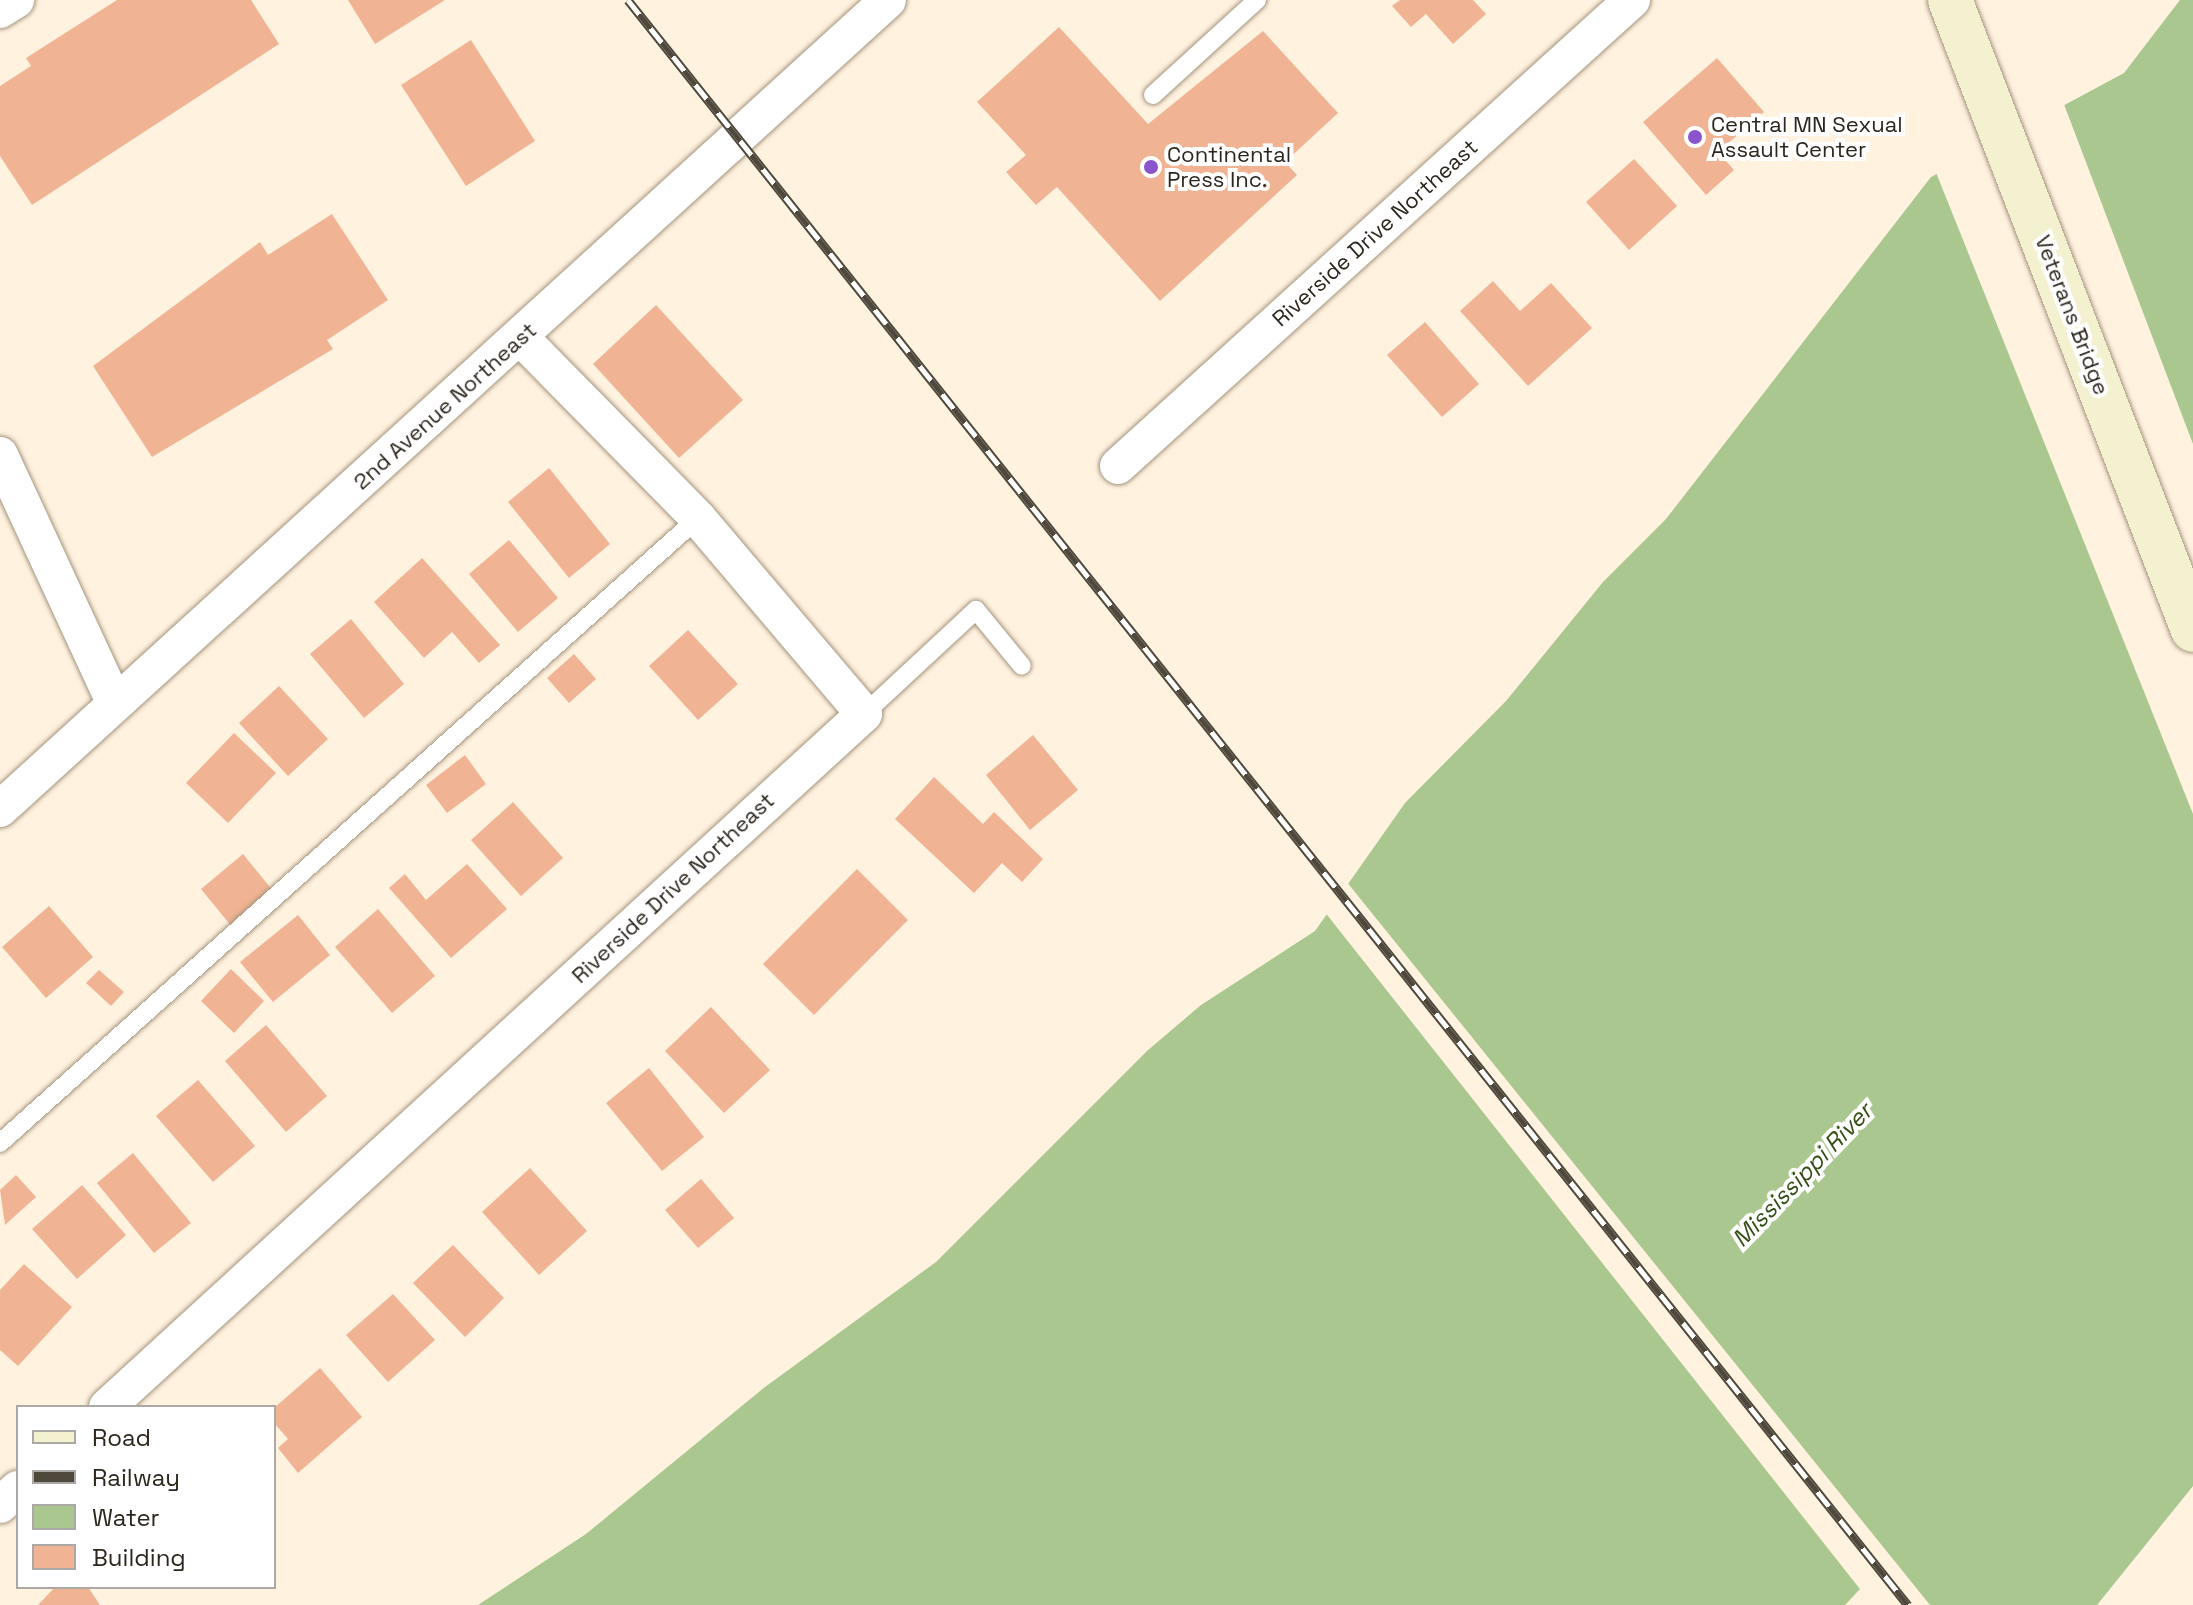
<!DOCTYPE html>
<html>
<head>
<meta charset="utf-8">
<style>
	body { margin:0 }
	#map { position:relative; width:2193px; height:1605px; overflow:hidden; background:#fff2df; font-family:"Space Grotesk",sans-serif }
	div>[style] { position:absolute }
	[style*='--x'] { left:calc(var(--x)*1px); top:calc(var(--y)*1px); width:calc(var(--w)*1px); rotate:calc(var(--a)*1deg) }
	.water>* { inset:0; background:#a9c78f }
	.pier>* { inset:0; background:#fff2df }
	.building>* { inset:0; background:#f0b494 }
	.roads { filter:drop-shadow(0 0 2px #a3947e) drop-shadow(0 0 2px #a3947e) }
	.service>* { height:18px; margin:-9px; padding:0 9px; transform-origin:9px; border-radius:9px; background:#fff }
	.minor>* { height:36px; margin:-18px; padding:0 18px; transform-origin:18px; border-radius:18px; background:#fff }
	.secondary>* { height:44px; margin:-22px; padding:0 22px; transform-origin:22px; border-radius:22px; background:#f4f1d1 }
	.rail>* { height:9px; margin-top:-4.5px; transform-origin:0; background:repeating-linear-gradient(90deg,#fff 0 18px,#4f483d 0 36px); box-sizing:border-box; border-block:2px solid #4f483d }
	.dots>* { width:22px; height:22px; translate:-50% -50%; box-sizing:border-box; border:4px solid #fff; border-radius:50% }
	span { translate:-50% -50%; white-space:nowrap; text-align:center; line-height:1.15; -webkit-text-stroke:8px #fff; paint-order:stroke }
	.poi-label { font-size:22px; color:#2c261d }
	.left { translate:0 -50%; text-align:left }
	.street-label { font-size:22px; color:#2c261d }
	.water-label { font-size:24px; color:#334e14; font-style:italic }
	.legend { position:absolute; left:16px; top:1405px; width:260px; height:184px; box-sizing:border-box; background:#fff; border:2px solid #aba8a5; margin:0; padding:10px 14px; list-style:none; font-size:24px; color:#2c261d }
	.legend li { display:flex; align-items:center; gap:16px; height:40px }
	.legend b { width:40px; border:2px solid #aba8a5 }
</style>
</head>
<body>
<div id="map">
	<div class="water">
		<div style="clip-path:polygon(2180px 0,2193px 0,2193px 1486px,2097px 1605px,478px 1605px,586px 1534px,765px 1387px,936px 1262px,1147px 1051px,1201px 1005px,1315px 931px,1405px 803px,1506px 701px,1603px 582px,1666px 519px,1931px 177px,2124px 73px)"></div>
	</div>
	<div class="pier">
		<div style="clip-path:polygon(2062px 99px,2193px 444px,2193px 814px,1935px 170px)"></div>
		<div style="clip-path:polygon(1346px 881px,1930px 1605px,1845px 1605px,1860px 1589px,1324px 911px)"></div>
	</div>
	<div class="building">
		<div style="clip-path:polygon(117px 0,251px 0,279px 44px,32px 205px,0 156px,0 86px,31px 66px,26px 58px)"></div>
		<div style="clip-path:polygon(348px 0,445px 0,375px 44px)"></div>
		<div style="clip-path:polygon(1400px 0,1473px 0,1486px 14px,1453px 44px,1426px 14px,1411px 27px,1392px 6px)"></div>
		<div style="clip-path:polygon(1059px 27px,1148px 124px,1263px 31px,1338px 113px,1285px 162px,1297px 175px,1160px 301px,1057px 187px,1036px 205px,1006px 172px,1026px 155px,977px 102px)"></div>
		<div style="clip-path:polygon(471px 40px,535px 141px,466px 186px,401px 85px)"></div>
		<div style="clip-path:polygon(1717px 58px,1764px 112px,1718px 152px,1734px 170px,1706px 195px,1643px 122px)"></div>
		<div style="clip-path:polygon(1634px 159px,1677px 206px,1629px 250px,1586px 202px)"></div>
		<div style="clip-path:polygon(332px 214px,388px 300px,327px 340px,333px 349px,152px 457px,93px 366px,260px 242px,268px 255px)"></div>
		<div style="clip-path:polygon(1493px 281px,1520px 311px,1551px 283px,1592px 328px,1528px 386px,1460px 311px)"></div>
		<div style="clip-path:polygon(656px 305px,743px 400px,679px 458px,593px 364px)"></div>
		<div style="clip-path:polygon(1425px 322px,1479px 384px,1442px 417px,1387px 355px)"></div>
		<div style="clip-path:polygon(549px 468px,610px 544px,569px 578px,508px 502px)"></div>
		<div style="clip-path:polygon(509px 540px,558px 598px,518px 632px,469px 574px)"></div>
		<div style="clip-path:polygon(422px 558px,500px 645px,479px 663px,452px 632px,424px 658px,374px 602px)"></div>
		<div style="clip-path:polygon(351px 619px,404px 684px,364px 718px,310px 654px)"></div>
		<div style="clip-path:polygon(688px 630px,738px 684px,698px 720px,649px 666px)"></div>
		<div style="clip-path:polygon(574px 654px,596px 679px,569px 703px,547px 678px)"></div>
		<div style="clip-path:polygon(279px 686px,328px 739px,288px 776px,239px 723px)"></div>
		<div style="clip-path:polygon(234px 733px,276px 773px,228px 823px,186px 783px)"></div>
		<div style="clip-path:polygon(1033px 735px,1078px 790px,1030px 830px,986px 775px)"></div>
		<div style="clip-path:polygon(465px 755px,486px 784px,447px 813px,426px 785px)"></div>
		<div style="clip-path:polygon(934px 777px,983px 824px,994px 812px,1043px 859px,1022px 882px,1002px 863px,974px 893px,895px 819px)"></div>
		<div style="clip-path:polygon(513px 802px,563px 858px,521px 896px,471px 840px)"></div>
		<div style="clip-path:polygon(243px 854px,274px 892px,232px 927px,201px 889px)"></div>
		<div style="clip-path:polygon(467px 864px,507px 909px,451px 958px,389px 888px,405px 874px,426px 900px)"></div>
		<div style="clip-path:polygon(857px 869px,908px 920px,814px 1015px,763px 964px)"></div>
		<div style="clip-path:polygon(49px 906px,93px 957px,46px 998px,2px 947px)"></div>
		<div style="clip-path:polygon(378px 909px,435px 976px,392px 1013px,335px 947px)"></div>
		<div style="clip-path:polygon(298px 915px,330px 955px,273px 1002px,240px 962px)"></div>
		<div style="clip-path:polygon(231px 969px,264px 1001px,234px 1033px,201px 1001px)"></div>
		<div style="clip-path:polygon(99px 970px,124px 992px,111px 1006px,86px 983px)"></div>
		<div style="clip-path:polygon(711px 1007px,770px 1070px,724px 1113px,665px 1051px)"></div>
		<div style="clip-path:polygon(266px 1025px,327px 1096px,286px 1132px,225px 1061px)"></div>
		<div style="clip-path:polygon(649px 1068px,704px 1137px,662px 1171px,606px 1103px)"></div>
		<div style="clip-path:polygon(198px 1080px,255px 1146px,213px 1182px,156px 1116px)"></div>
		<div style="clip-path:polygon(133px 1153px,191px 1223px,154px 1253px,97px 1183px)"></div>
		<div style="clip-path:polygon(530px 1168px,587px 1231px,539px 1275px,482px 1212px)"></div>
		<div style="clip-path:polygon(16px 1175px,36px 1197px,5px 1225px,0 1190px)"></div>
		<div style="clip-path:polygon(701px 1179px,734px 1218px,698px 1248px,665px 1210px)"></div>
		<div style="clip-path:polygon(82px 1185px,126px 1235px,77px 1279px,32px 1229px)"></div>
		<div style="clip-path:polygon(453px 1245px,504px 1298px,465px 1337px,413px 1283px)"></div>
		<div style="clip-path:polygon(24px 1264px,72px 1307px,18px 1366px,0 1350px,0 1290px)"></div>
		<div style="clip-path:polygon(393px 1294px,435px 1340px,388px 1382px,346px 1335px)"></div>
		<div style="clip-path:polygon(320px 1368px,362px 1417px,298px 1473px,278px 1448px,288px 1439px,274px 1423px,274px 1408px)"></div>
		<div style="clip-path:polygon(55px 1587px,88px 1587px,100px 1605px,38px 1605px)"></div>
	</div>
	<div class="roads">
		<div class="service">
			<div style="--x:1153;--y:95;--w:141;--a:-42.4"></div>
			<div style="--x:864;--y:714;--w:153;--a:-42.9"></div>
			<div style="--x:976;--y:610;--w:72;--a:50.6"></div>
			<div style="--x:0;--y:1143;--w:937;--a:-41.84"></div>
		</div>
		<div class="minor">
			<div style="--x:0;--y:10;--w:19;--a:-32"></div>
			<div style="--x:0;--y:455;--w:272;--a:65.2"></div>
			<div style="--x:1118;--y:466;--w:694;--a:-42.2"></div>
			<div style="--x:0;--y:809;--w:1201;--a:-42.33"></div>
			<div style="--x:107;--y:1407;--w:1026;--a:-42.47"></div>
			<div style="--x:864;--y:714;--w:257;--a:-130.3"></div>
			<div style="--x:698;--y:518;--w:252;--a:-134.5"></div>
			<div style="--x:0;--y:1505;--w:24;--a:-42"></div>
		</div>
		<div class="secondary">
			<div style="--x:1950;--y:0;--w:675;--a:68.91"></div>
		</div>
	</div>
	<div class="rail">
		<div style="--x:628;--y:0;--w:2053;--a:51.43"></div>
	</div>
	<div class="dots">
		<div style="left:1695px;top:137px;background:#8954cc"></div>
		<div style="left:1151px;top:167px;background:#8954cc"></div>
	</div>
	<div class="poi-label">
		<span class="left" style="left:1711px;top:137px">Central MN Sexual<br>Assault Center</span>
		<span class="left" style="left:1167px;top:167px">Continental<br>Press Inc.</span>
	</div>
	<div class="street-label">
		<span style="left:1375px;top:233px;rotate:-42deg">Riverside Drive Northeast</span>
		<span style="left:2072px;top:315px;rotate:69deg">Veterans Bridge</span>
		<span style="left:445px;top:406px;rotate:-42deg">2nd Avenue Northeast</span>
		<span style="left:673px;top:888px;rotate:-43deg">Riverside Drive Northeast</span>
	</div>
	<div class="water-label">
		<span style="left:1802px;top:1175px;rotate:-46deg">Mississippi River</span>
	</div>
	<ul class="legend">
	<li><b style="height:10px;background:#f4f1d1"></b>Road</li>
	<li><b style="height:10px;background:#4f483d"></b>Railway</li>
	<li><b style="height:22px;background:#a9c78f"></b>Water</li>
	<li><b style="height:22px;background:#f0b494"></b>Building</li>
	</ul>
</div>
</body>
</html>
